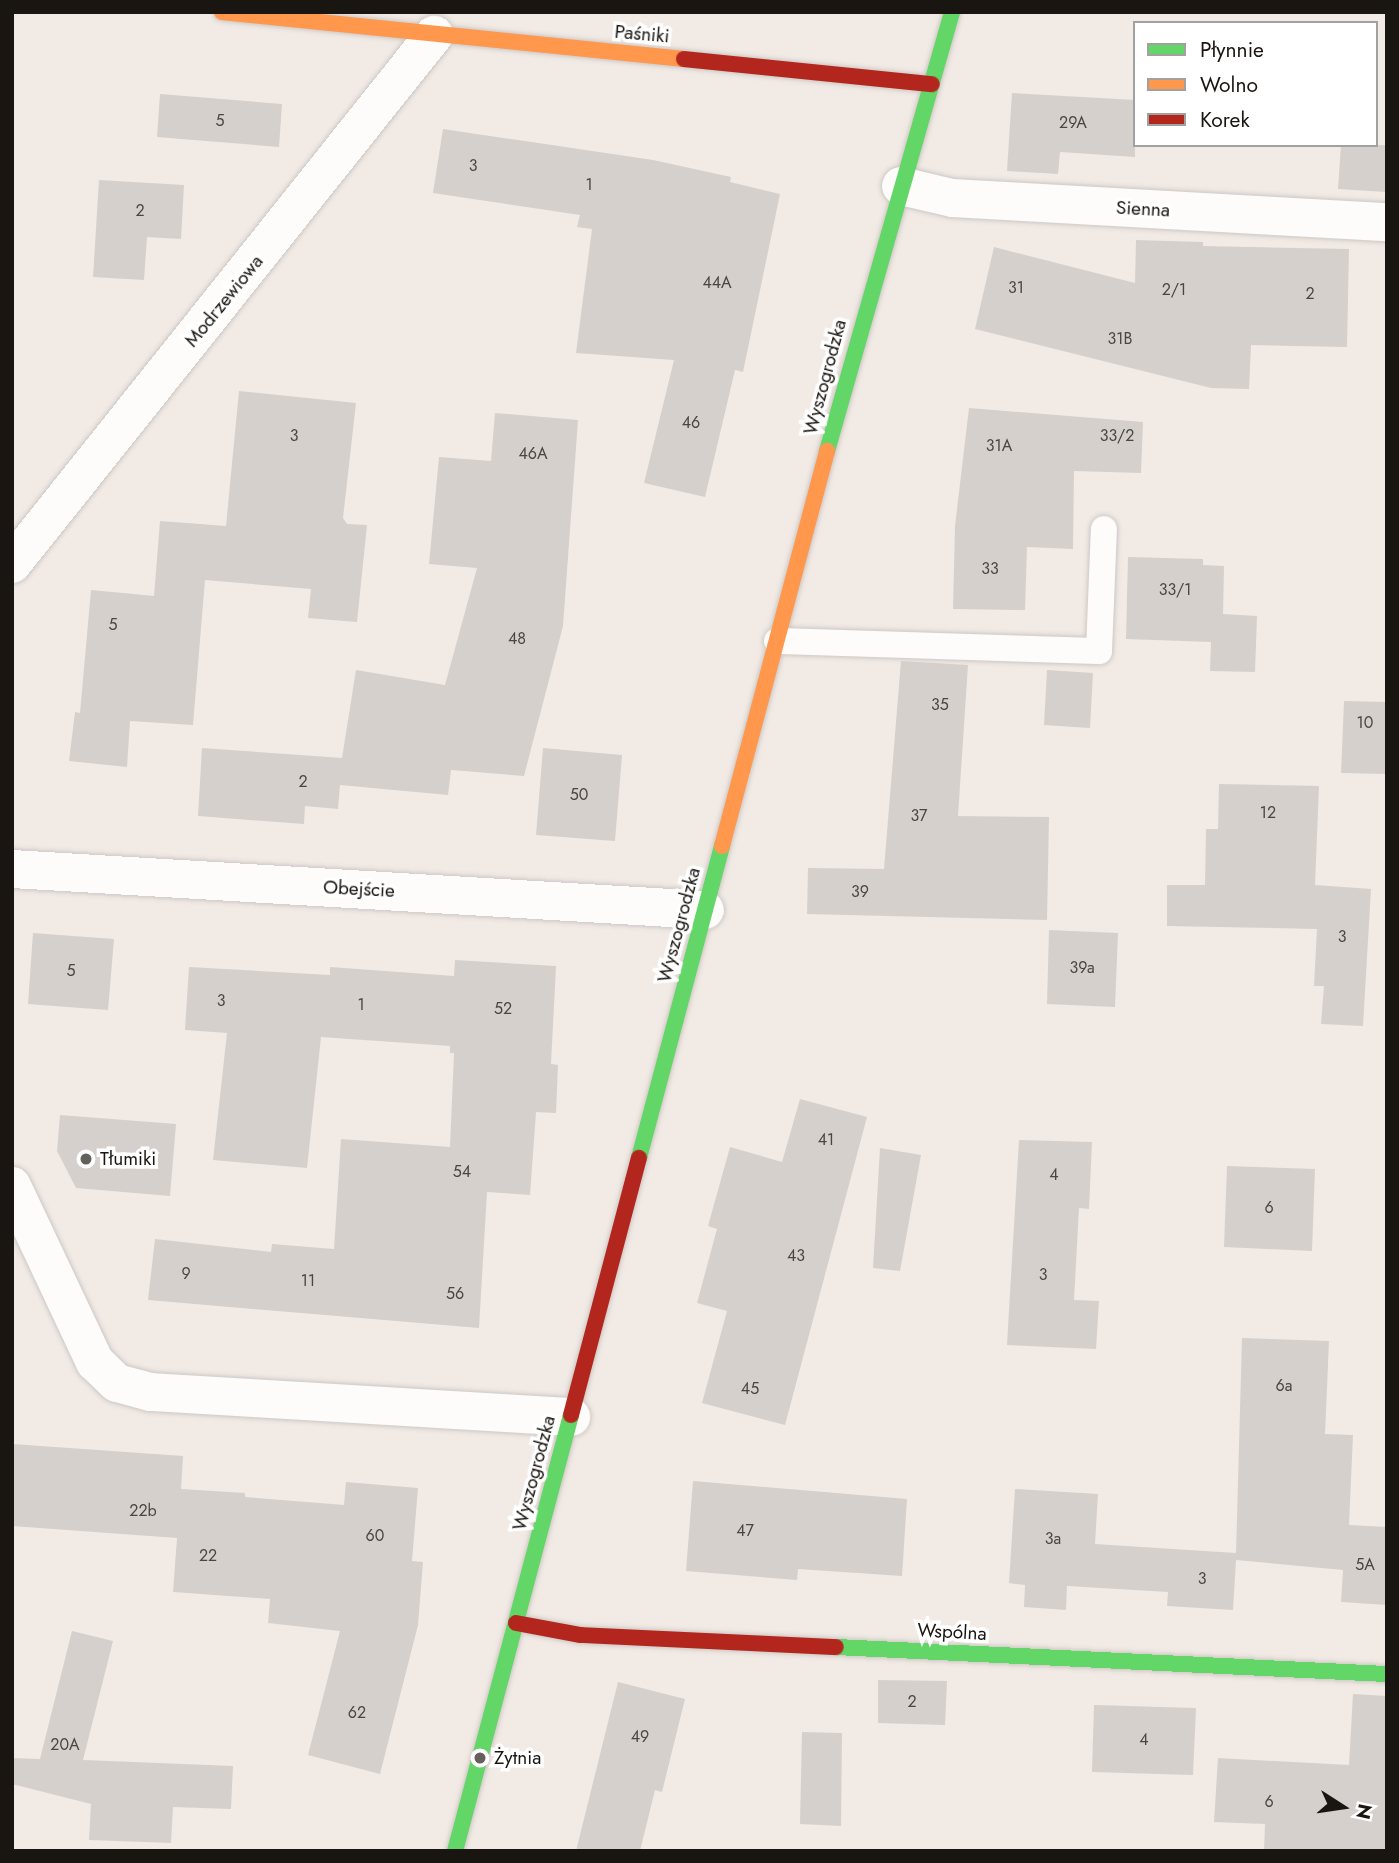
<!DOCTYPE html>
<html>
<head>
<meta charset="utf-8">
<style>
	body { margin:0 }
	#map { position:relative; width:1399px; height:1863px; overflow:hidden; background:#f1eae5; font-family:Jost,sans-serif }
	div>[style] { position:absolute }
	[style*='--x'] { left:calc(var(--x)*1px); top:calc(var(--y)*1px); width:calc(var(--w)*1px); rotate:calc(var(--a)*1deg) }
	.building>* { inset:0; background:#d6d0cc }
	.roads { filter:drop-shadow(0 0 2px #cec8c4) drop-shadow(0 0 2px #cec8c4) }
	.lane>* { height:26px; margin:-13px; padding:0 13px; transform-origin:13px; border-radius:13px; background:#fdfcfb }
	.street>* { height:38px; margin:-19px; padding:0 19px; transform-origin:19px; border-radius:19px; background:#fdfcfb }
	.fast>* { height:16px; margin:-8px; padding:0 8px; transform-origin:8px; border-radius:8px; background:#63d668 }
	.slow>* { height:16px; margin:-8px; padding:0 8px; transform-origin:8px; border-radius:8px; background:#ff974d }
	.jam>* { height:16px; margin:-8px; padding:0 8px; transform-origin:8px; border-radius:8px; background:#b3261e }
	.dots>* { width:19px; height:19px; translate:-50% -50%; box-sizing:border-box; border:4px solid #fff; border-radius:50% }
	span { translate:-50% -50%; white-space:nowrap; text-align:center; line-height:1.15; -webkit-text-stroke:7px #fff; paint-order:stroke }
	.number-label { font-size:16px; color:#4a4642 }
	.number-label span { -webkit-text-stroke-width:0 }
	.street-label { font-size:19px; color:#191511 }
	.poi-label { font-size:19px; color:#191511 }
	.left { translate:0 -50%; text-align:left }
	.frame { position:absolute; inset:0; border:14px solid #191511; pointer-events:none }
	.legend { position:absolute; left:1133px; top:21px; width:245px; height:126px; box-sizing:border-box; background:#fff; border:2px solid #a3a1a0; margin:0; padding:9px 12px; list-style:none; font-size:21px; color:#191511 }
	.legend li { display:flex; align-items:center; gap:14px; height:35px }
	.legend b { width:35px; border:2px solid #a3a1a0 }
	.north { position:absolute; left:1308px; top:1772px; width:70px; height:70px; -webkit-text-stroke:5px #fff; paint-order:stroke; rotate:102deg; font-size:19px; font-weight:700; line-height:28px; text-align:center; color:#191511 }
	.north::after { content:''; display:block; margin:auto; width:24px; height:32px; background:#191511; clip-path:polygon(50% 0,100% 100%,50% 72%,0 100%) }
</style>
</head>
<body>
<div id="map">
	<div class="building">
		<div style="clip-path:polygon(1012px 93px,1135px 100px,1135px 157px,1060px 152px,1058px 174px,1007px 171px)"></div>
		<div style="clip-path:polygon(160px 94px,282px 104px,279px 147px,157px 137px)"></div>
		<div style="clip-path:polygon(443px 129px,653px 160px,731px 177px,730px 182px,780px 194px,743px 372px,735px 370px,705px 497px,644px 483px,674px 360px,576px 353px,592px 229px,577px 227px,580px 215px,433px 193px)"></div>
		<div style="clip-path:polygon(1341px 145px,1387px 145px,1387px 192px,1338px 189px)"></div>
		<div style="clip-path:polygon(99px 180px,184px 185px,181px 239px,147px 237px,144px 280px,93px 277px)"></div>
		<div style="clip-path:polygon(1136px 240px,1203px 242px,1203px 246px,1349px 249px,1347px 347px,1251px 345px,1249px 389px,1211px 388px,975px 329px,994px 247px,1135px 283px)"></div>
		<div style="clip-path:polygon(239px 391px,356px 403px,343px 518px,347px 524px,367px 525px,357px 622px,308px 618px,311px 589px,205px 580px,193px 725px,130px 721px,127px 767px,69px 761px,75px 712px,80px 713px,91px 590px,154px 596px,160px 521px,226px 526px)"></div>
		<div style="clip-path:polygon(969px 408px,1143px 422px,1141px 473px,1074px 471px,1073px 549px,1027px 547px,1025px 610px,953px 609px,955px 526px)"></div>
		<div style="clip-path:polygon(495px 413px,578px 420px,563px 626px,524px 776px,451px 770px,448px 795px,340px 785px,338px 809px,305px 806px,304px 824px,198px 816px,202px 748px,342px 758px,356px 670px,445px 685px,477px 568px,429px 564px,439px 457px,491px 461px)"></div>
		<div style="clip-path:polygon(1128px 557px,1203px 559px,1203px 565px,1224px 566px,1223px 614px,1257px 616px,1255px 672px,1210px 671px,1211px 642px,1126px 639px)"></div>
		<div style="clip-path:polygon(901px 661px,968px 665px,958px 816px,1049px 817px,1047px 920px,807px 914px,808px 868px,884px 869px)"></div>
		<div style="clip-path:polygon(1047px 670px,1093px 673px,1090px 728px,1044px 725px)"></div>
		<div style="clip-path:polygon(1344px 701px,1387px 702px,1387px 774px,1341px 773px)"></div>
		<div style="clip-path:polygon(543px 748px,622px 755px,615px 841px,536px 835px)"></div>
		<div style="clip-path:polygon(1219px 784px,1319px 786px,1315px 885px,1371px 889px,1363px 1026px,1321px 1024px,1324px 986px,1314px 986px,1317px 929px,1167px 926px,1167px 885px,1205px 885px,1206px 829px,1218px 829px)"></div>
		<div style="clip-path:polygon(1049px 930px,1118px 933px,1115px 1007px,1047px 1004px)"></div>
		<div style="clip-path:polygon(33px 933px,114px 939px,108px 1010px,28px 1004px)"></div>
		<div style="clip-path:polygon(455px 960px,556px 966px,551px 1064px,558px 1065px,556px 1113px,536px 1112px,530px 1195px,487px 1192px,479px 1328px,148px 1300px,155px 1239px,271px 1252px,272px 1244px,334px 1249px,341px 1139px,450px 1147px,454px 1053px,450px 1053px,450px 1046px,321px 1037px,307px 1168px,213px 1160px,227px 1033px,185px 1030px,189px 967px,330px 975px,330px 967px,454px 976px)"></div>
		<div style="clip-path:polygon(800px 1099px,867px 1117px,785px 1425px,702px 1403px,727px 1311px,697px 1303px,717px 1229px,708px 1226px,730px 1147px,782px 1162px)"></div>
		<div style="clip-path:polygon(60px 1115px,176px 1124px,170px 1196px,76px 1188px,57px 1151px)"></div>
		<div style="clip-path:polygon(1019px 1140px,1092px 1142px,1089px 1209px,1079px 1208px,1074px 1300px,1099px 1301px,1096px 1349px,1007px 1345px)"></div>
		<div style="clip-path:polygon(880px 1148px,921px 1155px,900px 1271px,873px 1268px)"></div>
		<div style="clip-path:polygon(1227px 1166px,1315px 1169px,1312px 1251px,1224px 1247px)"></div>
		<div style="clip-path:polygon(1242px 1338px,1329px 1341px,1325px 1434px,1353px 1435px,1349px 1525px,1387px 1527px,1387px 1605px,1341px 1602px,1343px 1570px,1236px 1560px,1233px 1610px,1167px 1606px,1168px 1592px,1067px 1586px,1066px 1610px,1024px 1607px,1025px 1585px,1009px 1583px,1015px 1489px,1098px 1494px,1095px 1544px,1236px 1553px)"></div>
		<div style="clip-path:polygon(12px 1444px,183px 1456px,181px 1489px,245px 1493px,245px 1497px,344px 1505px,346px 1482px,418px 1488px,412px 1561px,423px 1562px,418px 1625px,380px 1774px,308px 1755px,340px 1631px,268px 1623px,270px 1599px,173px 1592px,177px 1538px,12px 1526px)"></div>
		<div style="clip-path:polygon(693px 1481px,907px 1499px,902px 1576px,798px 1569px,797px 1580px,686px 1571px)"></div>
		<div style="clip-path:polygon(72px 1631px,113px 1641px,83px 1760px,233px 1766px,231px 1809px,173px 1807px,171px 1843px,89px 1840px,91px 1804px,12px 1784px,12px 1758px,40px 1759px)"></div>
		<div style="clip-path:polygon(878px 1680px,947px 1681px,945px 1725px,878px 1723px)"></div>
		<div style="clip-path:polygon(618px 1682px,685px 1699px,662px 1792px,655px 1790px,640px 1851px,576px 1851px)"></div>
		<div style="clip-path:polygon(1353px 1694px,1387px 1696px,1387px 1851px,1264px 1851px,1265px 1824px,1214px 1822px,1218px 1758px,1349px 1765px)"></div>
		<div style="clip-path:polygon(1094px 1705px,1196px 1708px,1193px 1775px,1092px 1772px)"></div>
		<div style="clip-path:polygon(802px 1732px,842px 1733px,841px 1826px,800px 1824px)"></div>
	</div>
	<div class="roads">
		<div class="lane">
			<div style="--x:777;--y:641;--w:322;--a:1.8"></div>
			<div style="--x:1099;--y:651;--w:122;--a:-87.7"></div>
		</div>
		<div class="street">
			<div style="--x:901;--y:186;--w:52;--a:13.2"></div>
			<div style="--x:952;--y:198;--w:436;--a:3.2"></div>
			<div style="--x:12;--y:564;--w:677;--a:-51.42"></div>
			<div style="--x:12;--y:869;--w:694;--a:3.39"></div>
			<div style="--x:12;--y:1186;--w:195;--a:64.8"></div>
			<div style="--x:95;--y:1362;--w:30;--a:44"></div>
			<div style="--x:117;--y:1383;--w:35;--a:15"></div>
			<div style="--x:151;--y:1392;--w:421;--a:3.4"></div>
		</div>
		<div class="fast">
			<div style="--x:827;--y:451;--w:456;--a:-74.1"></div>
			<div style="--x:639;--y:1158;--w:323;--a:-75.1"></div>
			<div style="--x:836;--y:1647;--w:552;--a:2.81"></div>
			<div style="--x:455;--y:1851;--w:451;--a:-75.1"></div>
		</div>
		<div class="slow">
			<div style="--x:222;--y:12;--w:464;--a:5.8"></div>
			<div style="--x:722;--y:846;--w:409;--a:-75.1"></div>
		</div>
		<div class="jam">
			<div style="--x:684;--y:59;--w:249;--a:5.8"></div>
			<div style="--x:571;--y:1415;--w:266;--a:-75.2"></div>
			<div style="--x:516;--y:1623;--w:66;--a:10.5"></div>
			<div style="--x:581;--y:1635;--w:255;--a:2.7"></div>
		</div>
	</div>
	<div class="dots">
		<div style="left:86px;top:1159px;background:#65605b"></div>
		<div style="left:480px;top:1758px;background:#65605b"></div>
	</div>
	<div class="number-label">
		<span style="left:220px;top:121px">5</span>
		<span style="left:1073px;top:123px">29A</span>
		<span style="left:473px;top:166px">3</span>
		<span style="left:589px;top:185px">1</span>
		<span style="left:140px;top:211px">2</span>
		<span style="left:717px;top:283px">44A</span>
		<span style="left:1016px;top:288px">31</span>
		<span style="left:1174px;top:290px">2/1</span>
		<span style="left:1310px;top:294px">2</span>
		<span style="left:1120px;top:339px">31B</span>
		<span style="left:691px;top:423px">46</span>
		<span style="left:294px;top:436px">3</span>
		<span style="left:1117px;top:436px">33/2</span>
		<span style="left:999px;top:446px">31A</span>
		<span style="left:533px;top:454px">46A</span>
		<span style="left:990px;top:569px">33</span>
		<span style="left:1175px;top:590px">33/1</span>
		<span style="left:113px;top:625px">5</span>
		<span style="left:517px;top:639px">48</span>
		<span style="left:940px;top:705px">35</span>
		<span style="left:1365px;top:723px">10</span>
		<span style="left:303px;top:782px">2</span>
		<span style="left:579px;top:795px">50</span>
		<span style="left:1268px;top:813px">12</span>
		<span style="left:919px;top:816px">37</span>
		<span style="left:860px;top:892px">39</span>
		<span style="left:1342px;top:937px">3</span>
		<span style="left:1082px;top:968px">39a</span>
		<span style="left:71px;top:971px">5</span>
		<span style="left:221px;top:1001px">3</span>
		<span style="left:361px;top:1005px">1</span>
		<span style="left:503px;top:1009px">52</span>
		<span style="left:826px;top:1140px">41</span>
		<span style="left:462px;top:1172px">54</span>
		<span style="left:1054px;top:1175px">4</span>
		<span style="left:1269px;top:1208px">6</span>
		<span style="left:796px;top:1256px">43</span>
		<span style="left:186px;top:1274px">9</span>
		<span style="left:1043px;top:1275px">3</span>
		<span style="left:308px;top:1281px">11</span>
		<span style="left:455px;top:1294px">56</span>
		<span style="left:1284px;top:1386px">6a</span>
		<span style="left:750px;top:1389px">45</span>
		<span style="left:143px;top:1511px">22b</span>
		<span style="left:745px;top:1531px">47</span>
		<span style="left:375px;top:1536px">60</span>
		<span style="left:1053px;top:1539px">3a</span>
		<span style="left:208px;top:1556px">22</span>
		<span style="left:1365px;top:1565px">5A</span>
		<span style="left:1202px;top:1579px">3</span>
		<span style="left:912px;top:1702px">2</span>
		<span style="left:357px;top:1713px">62</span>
		<span style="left:640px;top:1737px">49</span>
		<span style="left:1144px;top:1740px">4</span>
		<span style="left:65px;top:1745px">20A</span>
		<span style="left:1269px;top:1802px">6</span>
	</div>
	<div class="street-label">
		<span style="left:642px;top:34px;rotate:5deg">Paśniki</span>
		<span style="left:1143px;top:209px;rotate:3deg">Sienna</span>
		<span style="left:224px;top:301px;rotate:-51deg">Modrzewiowa</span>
		<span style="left:825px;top:377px;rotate:-75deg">Wyszogrodzka</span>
		<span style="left:359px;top:889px;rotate:3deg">Obejście</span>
		<span style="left:679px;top:925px;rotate:-75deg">Wyszogrodzka</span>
		<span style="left:534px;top:1473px;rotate:-75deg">Wyszogrodzka</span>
		<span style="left:952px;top:1632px;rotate:3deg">Wspólna</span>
	</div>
	<div class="poi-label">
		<span class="left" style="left:100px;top:1159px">Tłumiki</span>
		<span class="left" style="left:494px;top:1758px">Żytnia</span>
	</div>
	<div class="frame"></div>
	<ul class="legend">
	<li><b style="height:9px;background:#63d668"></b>Płynnie</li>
	<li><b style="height:9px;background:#ff974d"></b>Wolno</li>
	<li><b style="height:9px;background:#b3261e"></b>Korek</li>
	</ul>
	<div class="north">N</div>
</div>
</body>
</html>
